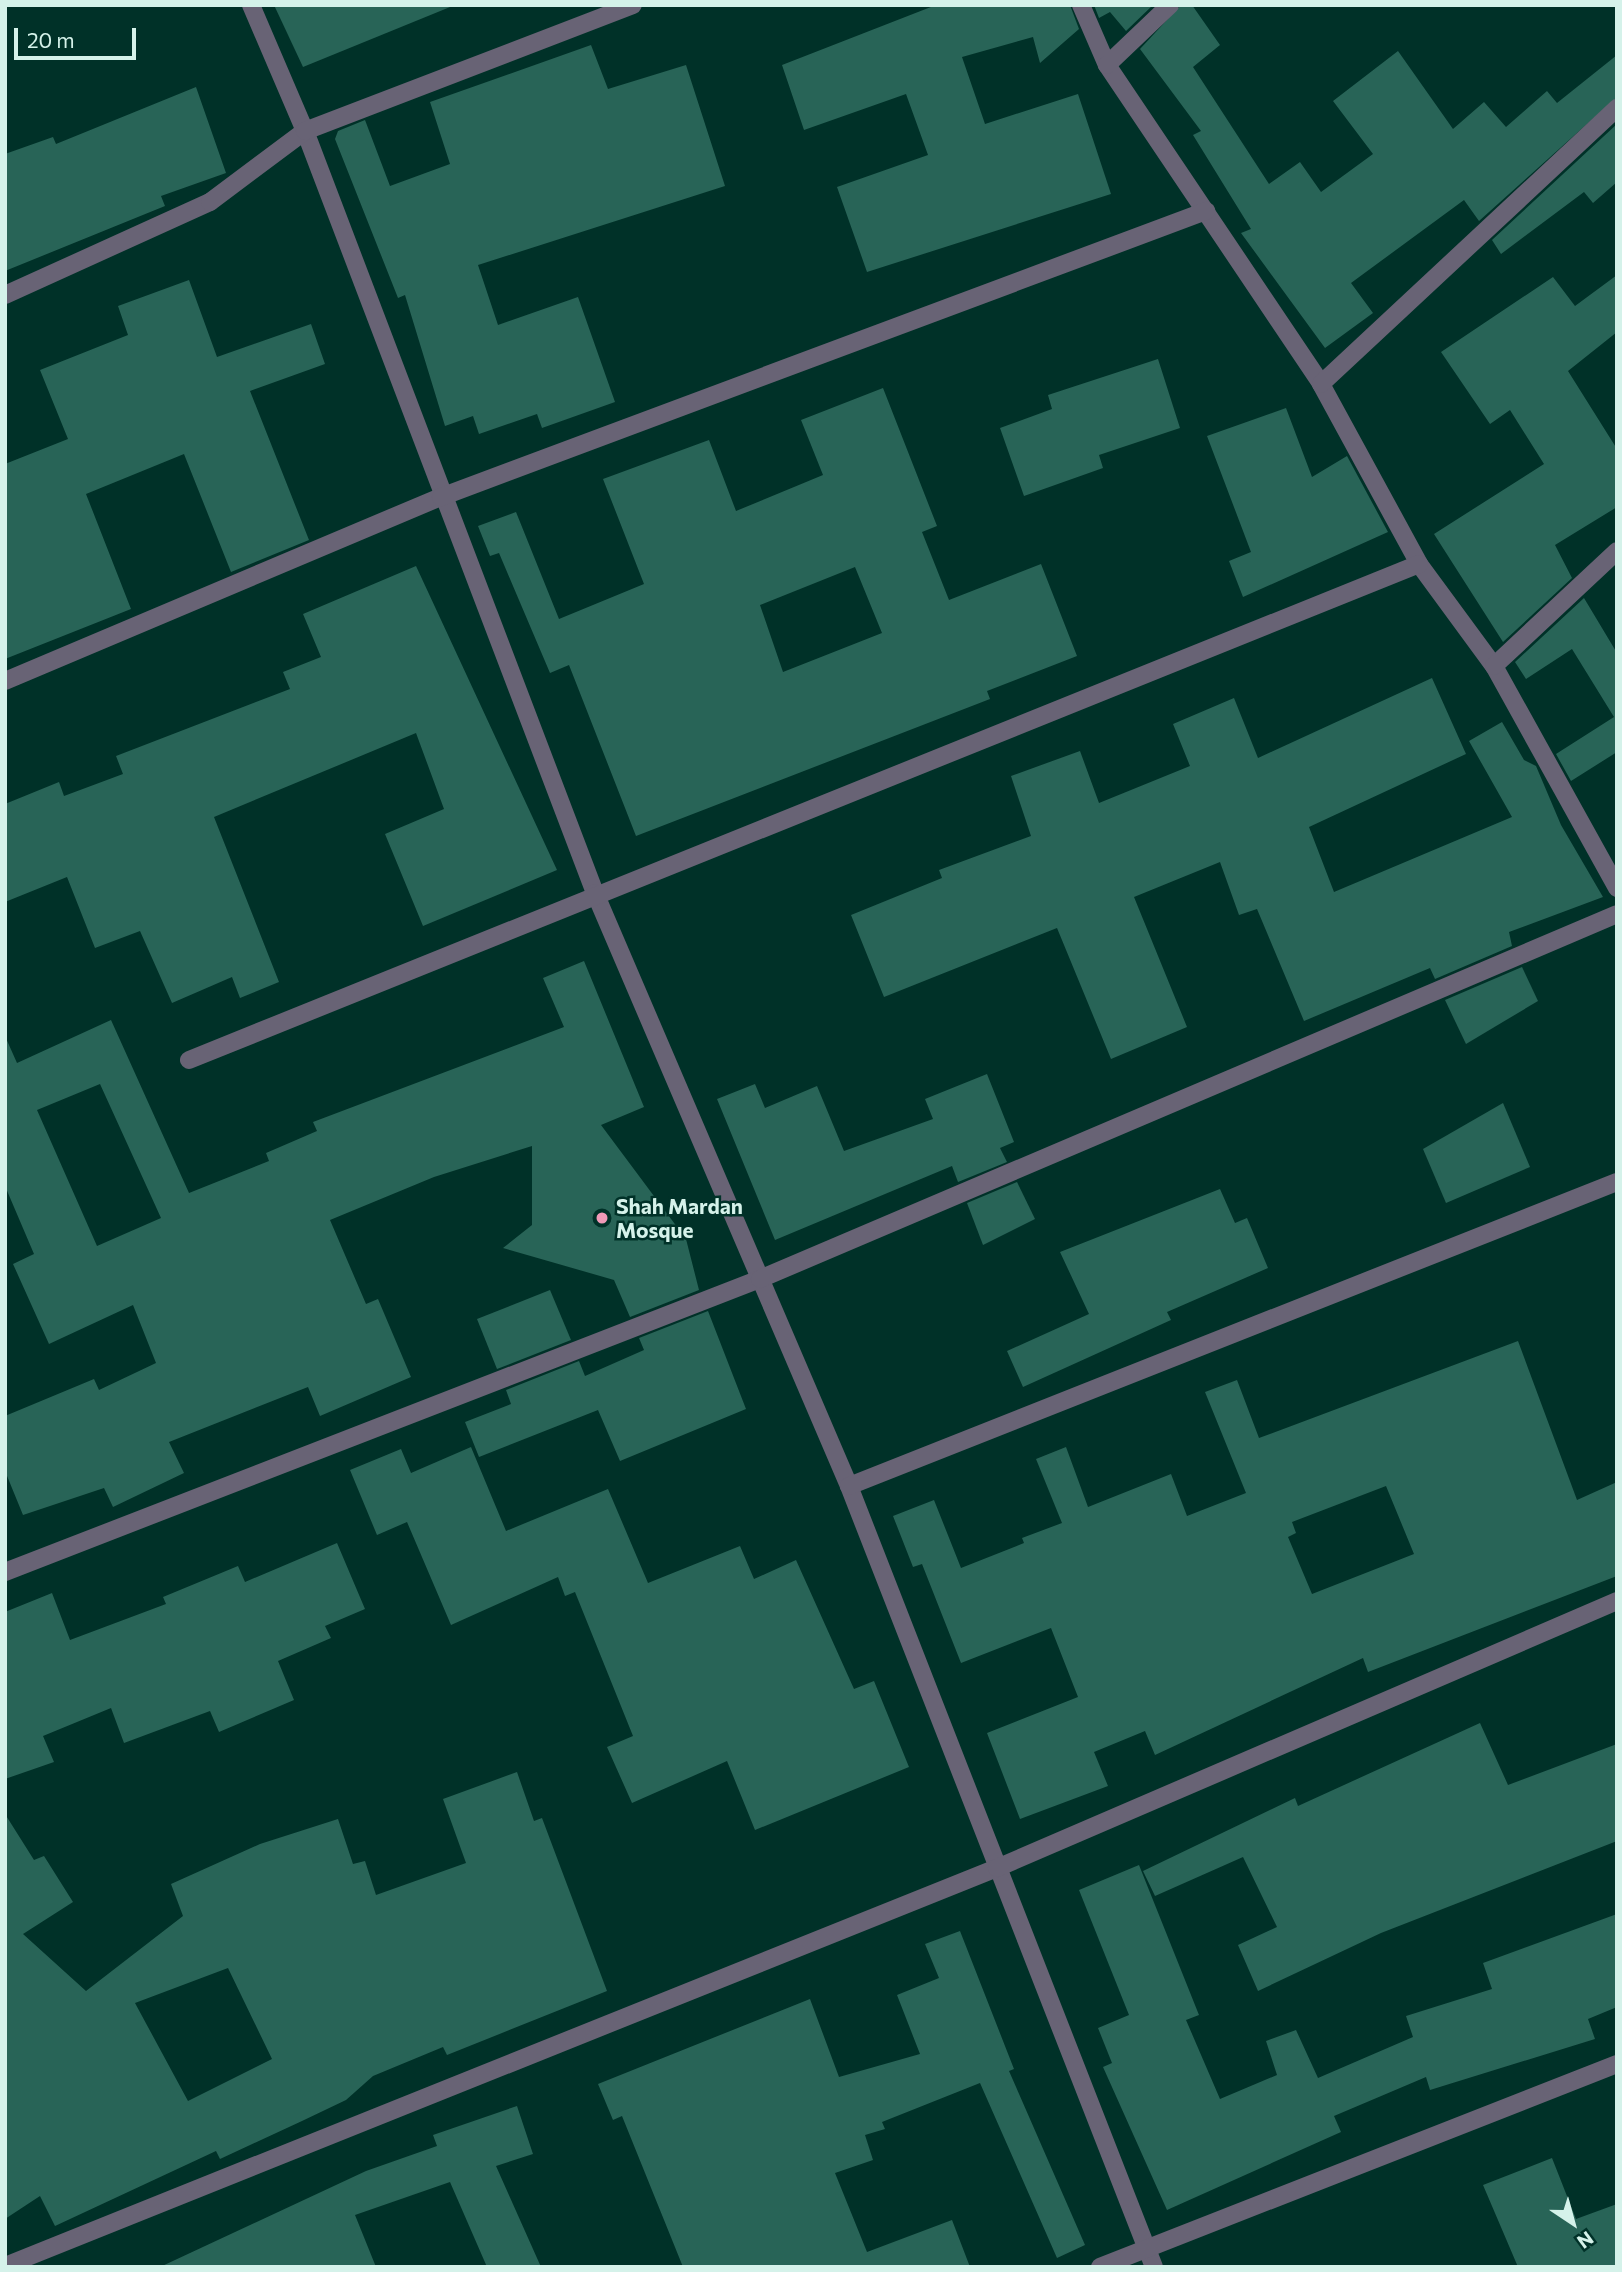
<!DOCTYPE html>
<html>
<head>
<meta charset="utf-8">
<style>
	body { margin:0 }
	#map { position:relative; width:1622px; height:2272px; overflow:hidden; background:#003128; font-family:Commissioner,sans-serif }
	div>[style] { position:absolute }
	[style*='--x'] { left:calc(var(--x)*1px); top:calc(var(--y)*1px); width:calc(var(--w)*1px); rotate:calc(var(--a)*1deg) }
	.building>* { inset:0; background:#286457 }
	.minor>* { height:18px; margin:-9px; padding:0 9px; transform-origin:9px; border-radius:9px; background:#686375 }
	.dots>* { width:19px; height:19px; translate:-50% -50%; box-sizing:border-box; border:4px solid #003128; border-radius:50% }
	span { translate:-50% -50%; white-space:nowrap; text-align:center; line-height:1.15; -webkit-text-stroke:5px #003128; paint-order:stroke }
	.poi-label { font-size:21px; color:#d5f2ea; font-weight:700 }
	.left { translate:0 -50%; text-align:left }
	.frame { position:absolute; inset:0; border:7px solid #d5f2ea; pointer-events:none }
	.north { position:absolute; left:1538px; top:2188px; width:70px; height:70px; -webkit-text-stroke:5px #003128; paint-order:stroke; rotate:144deg; font-size:19px; font-weight:700; line-height:28px; text-align:center; color:#d5f2ea }
	.north::after { content:''; display:block; margin:auto; width:24px; height:32px; background:#d5f2ea; clip-path:polygon(50% 0,100% 100%,50% 72%,0 100%) }
	.scale { position:absolute; left:14px; top:28px; width:122px; height:32px; box-sizing:border-box; border:4px solid #d5f2ea; border-top:0; padding-left:9px; font-size:21px; line-height:24px; white-space:nowrap; color:#d5f2ea; -webkit-text-stroke:5px #003128; paint-order:stroke }
</style>
</head>
<body>
<div id="map">
	<div class="building">
		<div style="clip-path:polygon(274px 5px,455px 5px,303px 67px)"></div>
		<div style="clip-path:polygon(936px 5px,1070px 5px,1079px 29px,1040px 63px,1033px 37px,962px 57px,985px 124px,1078px 94px,1111px 194px,867px 272px,837px 187px,928px 155px,906px 94px,804px 130px,782px 65px)"></div>
		<div style="clip-path:polygon(1094px 5px,1153px 5px,1126px 31px,1110px 12px,1099px 18px)"></div>
		<div style="clip-path:polygon(1181px 5px,1192px 5px,1220px 45px,1193px 67px,1269px 184px,1300px 162px,1321px 192px,1373px 154px,1333px 101px,1398px 51px,1453px 129px,1484px 102px,1506px 127px,1547px 91px,1557px 103px,1617px 55px,1617px 97px,1479px 221px,1464px 200px,1351px 283px,1373px 313px,1325px 348px,1241px 233px,1251px 229px,1193px 135px,1201px 131px,1140px 49px)"></div>
		<div style="clip-path:polygon(591px 45px,608px 89px,686px 65px,725px 186px,478px 265px,498px 325px,578px 297px,615px 402px,542px 428px,537px 414px,479px 434px,473px 416px,445px 426px,405px 295px,398px 298px,335px 139px,338px 131px,365px 120px,390px 186px,450px 164px,430px 102px)"></div>
		<div style="clip-path:polygon(196px 87px,226px 173px,161px 196px,165px 206px,5px 271px,5px 154px,53px 137px,56px 144px)"></div>
		<div style="clip-path:polygon(1617px 124px,1617px 182px,1593px 203px,1584px 192px,1501px 254px,1492px 240px)"></div>
		<div style="clip-path:polygon(1617px 275px,1617px 332px,1568px 371px,1617px 449px,1617px 507px,1555px 545px,1572px 578px,1503px 642px,1434px 534px,1544px 464px,1510px 410px,1490px 424px,1441px 352px,1553px 277px,1575px 306px)"></div>
		<div style="clip-path:polygon(189px 280px,217px 357px,311px 324px,325px 364px,250px 391px,309px 540px,231px 572px,184px 454px,86px 494px,131px 609px,5px 659px,5px 464px,68px 439px,40px 370px,128px 335px,118px 306px)"></div>
		<div style="clip-path:polygon(1158px 359px,1180px 428px,1099px 455px,1103px 468px,1024px 496px,1000px 428px,1052px 409px,1048px 395px)"></div>
		<div style="clip-path:polygon(evenodd,883px 388px,937px 526px,922px 532px,949px 600px,1041px 564px,1077px 656px,987px 691px,990px 699px,636px 836px,569px 665px,550px 673px,499px 553px,490px 556px,478px 526px,516px 512px,559px 619px,644px 584px,603px 479px,709px 440px,736px 511px,823px 475px,801px 420px,883px 388px,855px 567px,882px 633px,783px 672px,760px 605px,855px 567px)"></div>
		<div style="clip-path:polygon(1286px 408px,1312px 477px,1347px 456px,1388px 532px,1243px 597px,1229px 561px,1251px 552px,1207px 436px)"></div>
		<div style="clip-path:polygon(416px 566px,557px 870px,423px 926px,385px 834px,444px 809px,416px 733px,214px 817px,279px 982px,240px 998px,232px 977px,172px 1003px,140px 931px,95px 948px,67px 877px,5px 902px,5px 804px,59px 782px,64px 796px,123px 774px,116px 756px,290px 689px,283px 672px,321px 657px,303px 614px)"></div>
		<div style="clip-path:polygon(1584px 598px,1617px 653px,1617px 752px,1571px 781px,1556px 754px,1614px 717px,1572px 649px,1526px 679px,1515px 662px)"></div>
		<div style="clip-path:polygon(1432px 678px,1466px 754px,1309px 827px,1334px 892px,1512px 817px,1469px 741px,1502px 722px,1524px 760px,1536px 766px,1561px 825px,1603px 897px,1509px 932px,1512px 946px,1435px 979px,1430px 968px,1304px 1021px,1257px 909px,1239px 915px,1220px 862px,1134px 897px,1187px 1027px,1111px 1059px,1057px 928px,884px 997px,851px 915px,942px 878px,939px 870px,1031px 836px,1011px 776px,1080px 751px,1099px 803px,1190px 766px,1173px 724px,1234px 698px,1258px 758px)"></div>
		<div style="clip-path:polygon(evenodd,584px 961px,644px 1107px,601px 1125px,686px 1239px,699px 1290px,630px 1317px,614px 1280px,503px 1248px,532px 1225px,532px 1146px,434px 1177px,330px 1220px,366px 1304px,378px 1299px,411px 1377px,320px 1416px,308px 1387px,169px 1442px,184px 1473px,113px 1507px,104px 1488px,23px 1515px,5px 1471px,5px 1416px,94px 1379px,99px 1390px,156px 1363px,133px 1305px,49px 1344px,13px 1264px,34px 1254px,5px 1186px,5px 1036px,17px 1063px,111px 1020px,189px 1193px,269px 1161px,266px 1153px,317px 1131px,313px 1122px,564px 1027px,543px 978px,584px 961px,100px 1084px,161px 1218px,97px 1246px,37px 1110px,100px 1084px)"></div>
		<div style="clip-path:polygon(1522px 967px,1538px 1001px,1466px 1044px,1445px 1000px)"></div>
		<div style="clip-path:polygon(987px 1074px,1014px 1142px,1000px 1148px,1007px 1162px,958px 1182px,952px 1166px,775px 1240px,717px 1099px,755px 1084px,765px 1108px,817px 1086px,844px 1151px,933px 1119px,925px 1099px)"></div>
		<div style="clip-path:polygon(1503px 1103px,1530px 1167px,1446px 1203px,1423px 1149px)"></div>
		<div style="clip-path:polygon(1017px 1182px,1035px 1219px,983px 1245px,967px 1203px)"></div>
		<div style="clip-path:polygon(1220px 1189px,1235px 1223px,1247px 1218px,1268px 1268px,1167px 1312px,1171px 1320px,1023px 1387px,1007px 1351px,1089px 1314px,1060px 1252px)"></div>
		<div style="clip-path:polygon(550px 1290px,571px 1340px,497px 1369px,477px 1319px)"></div>
		<div style="clip-path:polygon(708px 1311px,746px 1409px,620px 1461px,598px 1410px,479px 1457px,465px 1422px,511px 1404px,506px 1390px,579px 1361px,585px 1376px,644px 1350px,639px 1338px)"></div>
		<div style="clip-path:polygon(evenodd,1518px 1341px,1577px 1500px,1617px 1482px,1617px 1576px,1368px 1672px,1363px 1658px,1155px 1755px,1145px 1731px,1094px 1752px,1108px 1786px,1020px 1819px,987px 1733px,1078px 1697px,1051px 1628px,961px 1663px,922px 1564px,913px 1567px,893px 1516px,934px 1500px,961px 1568px,1024px 1543px,1022px 1538px,1062px 1523px,1036px 1459px,1066px 1447px,1088px 1507px,1171px 1474px,1187px 1516px,1246px 1493px,1205px 1392px,1237px 1380px,1259px 1438px,1518px 1341px,1386px 1486px,1414px 1554px,1312px 1594px,1288px 1537px,1296px 1533px,1292px 1522px,1386px 1486px)"></div>
		<div style="clip-path:polygon(471px 1447px,506px 1531px,608px 1489px,648px 1583px,740px 1546px,754px 1579px,796px 1560px,854px 1689px,874px 1681px,909px 1767px,755px 1830px,727px 1761px,632px 1803px,607px 1747px,633px 1736px,575px 1592px,565px 1596px,558px 1577px,451px 1625px,407px 1522px,377px 1535px,350px 1470px,401px 1449px,411px 1473px)"></div>
		<div style="clip-path:polygon(337px 1543px,365px 1609px,325px 1626px,331px 1638px,278px 1661px,294px 1700px,219px 1732px,210px 1711px,124px 1743px,111px 1708px,43px 1736px,54px 1762px,5px 1779px,5px 1612px,52px 1593px,70px 1640px,166px 1604px,163px 1597px,238px 1566px,245px 1582px)"></div>
		<div style="clip-path:polygon(1480px 1723px,1508px 1785px,1617px 1744px,1617px 1841px,1381px 1933px,1258px 1991px,1238px 1945px,1277px 1927px,1243px 1857px,1155px 1896px,1143px 1871px,1295px 1798px,1298px 1806px)"></div>
		<div style="clip-path:polygon(evenodd,517px 1772px,534px 1821px,542px 1818px,607px 1991px,447px 2055px,443px 2047px,373px 2076px,346px 2100px,302px 2121px,220px 2159px,216px 2151px,55px 2226px,40px 2196px,5px 2219px,5px 1814px,34px 1860px,44px 1856px,73px 1902px,23px 1934px,86px 1991px,183px 1916px,171px 1884px,260px 1844px,338px 1819px,353px 1864px,365px 1861px,376px 1895px,466px 1863px,443px 1799px,517px 1772px,228px 1968px,272px 2059px,188px 2101px,135px 2003px,228px 1968px)"></div>
		<div style="clip-path:polygon(1139px 1865px,1199px 2015px,1186px 2020px,1220px 2099px,1277px 2075px,1266px 2041px,1296px 2030px,1318px 2078px,1413px 2037px,1406px 2016px,1492px 1989px,1483px 1963px,1617px 1914px,1617px 2007px,1588px 2019px,1595px 2039px,1430px 2090px,1426px 2077px,1334px 2116px,1341px 2132px,1167px 2210px,1103px 2067px,1112px 2063px,1098px 2028px,1129px 2015px,1079px 1890px)"></div>
		<div style="clip-path:polygon(960px 1931px,1014px 2069px,1009px 2071px,1085px 2245px,1057px 2258px,980px 2083px,882px 2122px,885px 2129px,865px 2135px,873px 2160px,835px 2173px,867px 2252px,952px 2220px,970px 2267px,683px 2267px,622px 2116px,613px 2120px,598px 2084px,810px 1999px,839px 2077px,920px 2054px,897px 1995px,939px 1978px,925px 1944px)"></div>
		<div style="clip-path:polygon(517px 2106px,533px 2154px,496px 2166px,541px 2267px,487px 2267px,450px 2182px,355px 2215px,376px 2267px,160px 2267px,366px 2171px,437px 2146px,433px 2135px)"></div>
		<div style="clip-path:polygon(1552px 2158px,1576px 2219px,1617px 2204px,1617px 2267px,1518px 2267px,1483px 2185px)"></div>
	</div>
	<div class="minor">
		<div style="--x:251;--y:5;--w:137;--a:66.8"></div>
		<div style="--x:305;--y:131;--w:815;--a:69.16"></div>
		<div style="--x:595;--y:893;--w:645;--a:66.81"></div>
		<div style="--x:849;--y:1486;--w:838;--a:68.67"></div>
		<div style="--x:1081;--y:5;--w:65;--a:66.6"></div>
		<div style="--x:1107;--y:65;--w:384;--a:56.1"></div>
		<div style="--x:1321;--y:384;--w:205;--a:61.4"></div>
		<div style="--x:1419;--y:564;--w:127;--a:53.7"></div>
		<div style="--x:1494;--y:666;--w:254;--a:61"></div>
		<div style="--x:1107;--y:65;--w:87;--a:-43.6"></div>
		<div style="--x:5;--y:295;--w:225;--a:-24.4"></div>
		<div style="--x:210;--y:202;--w:119;--a:-36.8"></div>
		<div style="--x:305;--y:131;--w:351;--a:-21"></div>
		<div style="--x:1321;--y:384;--w:405;--a:-43"></div>
		<div style="--x:1494;--y:666;--w:168;--a:-43.1"></div>
		<div style="--x:5;--y:681;--w:473;--a:-22.9"></div>
		<div style="--x:441;--y:497;--w:817;--a:-20.5"></div>
		<div style="--x:189;--y:1060;--w:1326;--a:-21.96"></div>
		<div style="--x:849;--y:1486;--w:826;--a:-21.6"></div>
		<div style="--x:5;--y:1572;--w:810;--a:-21.21"></div>
		<div style="--x:760;--y:1279;--w:931;--a:-23.07"></div>
		<div style="--x:5;--y:2266;--w:1069;--a:-21.86"></div>
		<div style="--x:997;--y:1868;--w:675;--a:-23.3"></div>
		<div style="--x:1100;--y:2267;--w:555;--a:-21.44"></div>
	</div>
	<div class="dots">
		<div style="left:602px;top:1218px;background:#ef9ab8"></div>
	</div>
	<div class="poi-label">
		<span class="left" style="left:616px;top:1218px">Shah Mardan<br>Mosque</span>
	</div>
	<div class="frame"></div>
	<div class="north">N</div>
	<div class="scale">20 m</div>
</div>
</body>
</html>
